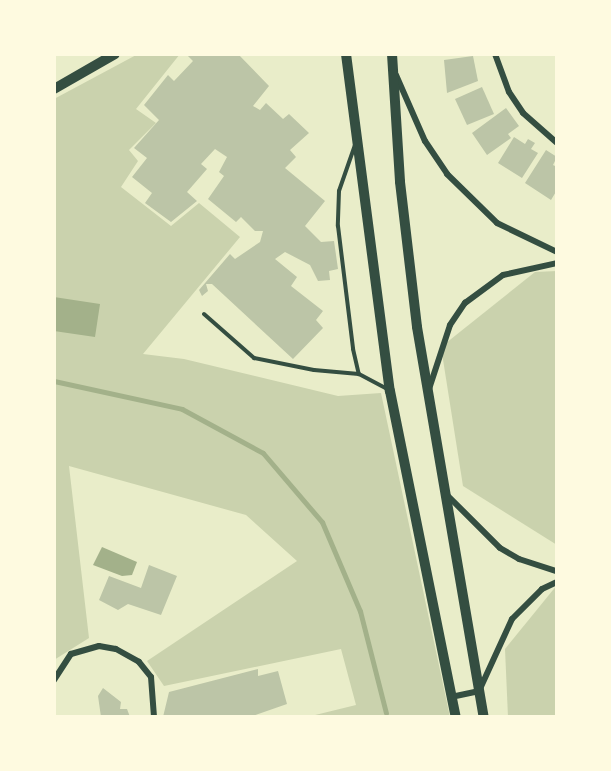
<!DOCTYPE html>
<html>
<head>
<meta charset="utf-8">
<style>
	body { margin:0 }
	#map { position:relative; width:611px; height:771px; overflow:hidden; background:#e9edc9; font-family:Commissioner,sans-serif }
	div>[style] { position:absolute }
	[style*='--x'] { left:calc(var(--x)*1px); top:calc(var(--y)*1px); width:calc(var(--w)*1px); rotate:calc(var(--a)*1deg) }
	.green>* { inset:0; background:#cad2ad }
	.water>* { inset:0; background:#a3b18a }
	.stream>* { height:5px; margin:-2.5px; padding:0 2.5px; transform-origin:2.5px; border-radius:2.5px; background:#a3b18a }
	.building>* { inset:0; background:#bcc5a7 }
	.service>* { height:4px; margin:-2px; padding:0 2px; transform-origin:2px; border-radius:2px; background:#344e41 }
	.minor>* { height:6px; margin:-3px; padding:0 3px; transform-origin:3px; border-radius:3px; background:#344e41 }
	.secondary>* { height:10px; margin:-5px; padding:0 5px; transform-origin:5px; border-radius:5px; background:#344e41 }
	span { translate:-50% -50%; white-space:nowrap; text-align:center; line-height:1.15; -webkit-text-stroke:4.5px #fefae0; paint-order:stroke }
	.frame { position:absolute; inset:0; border:56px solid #fefae0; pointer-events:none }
</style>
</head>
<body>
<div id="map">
	<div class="green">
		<div style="clip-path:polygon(138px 54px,180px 54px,136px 109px,156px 123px,129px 150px,138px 161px,121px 187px,171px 226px,199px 203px,240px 237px,143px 354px,184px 359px,338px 396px,381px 393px,450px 717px,389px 717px,386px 713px,384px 717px,307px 717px,356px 705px,341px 649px,164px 686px,147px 661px,297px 561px,246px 515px,69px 466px,89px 638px,54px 660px,54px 99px)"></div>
		<div style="clip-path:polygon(557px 271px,557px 545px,463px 486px,441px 347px,535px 272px)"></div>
		<div style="clip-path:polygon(557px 585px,557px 717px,508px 717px,505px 649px)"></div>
	</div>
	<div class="water">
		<div style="clip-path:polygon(54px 297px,100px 304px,95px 337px,54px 331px)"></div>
		<div style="clip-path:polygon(102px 547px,137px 562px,132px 575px,122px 576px,93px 565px)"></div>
	</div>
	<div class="stream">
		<div style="--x:54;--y:381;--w:131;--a:12.3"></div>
		<div style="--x:182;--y:409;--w:92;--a:28.5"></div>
		<div style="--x:263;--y:453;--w:91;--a:49.5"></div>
		<div style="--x:322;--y:522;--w:97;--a:66.9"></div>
		<div style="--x:360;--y:611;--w:105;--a:75.7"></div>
	</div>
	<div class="building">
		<div style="clip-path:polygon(186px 54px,238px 54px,269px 86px,253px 106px,260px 110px,266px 103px,283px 119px,289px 114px,309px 133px,290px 150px,296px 157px,285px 168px,325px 201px,305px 226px,321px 242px,334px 241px,338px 269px,329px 271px,330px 280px,318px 281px,310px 265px,285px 252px,275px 259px,297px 277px,291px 286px,323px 311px,316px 320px,323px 328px,293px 359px,212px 284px,206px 284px,208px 291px,202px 296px,199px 290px,230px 254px,235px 259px,260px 242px,263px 231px,255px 231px,241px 217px,236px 222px,208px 199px,224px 176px,219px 172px,227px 157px,215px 149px,201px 164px,207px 169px,187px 192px,197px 201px,171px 222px,145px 203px,152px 193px,132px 177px,147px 158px,134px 148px,159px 120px,144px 105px,168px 75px,174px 81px,193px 61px)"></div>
		<div style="clip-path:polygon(473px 56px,478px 81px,447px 93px,444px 60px)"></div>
		<div style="clip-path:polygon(482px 87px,494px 114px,467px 125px,455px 99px)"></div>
		<div style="clip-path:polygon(506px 108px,519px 126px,508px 134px,511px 138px,487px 155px,472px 133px)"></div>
		<div style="clip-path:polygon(514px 137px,525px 144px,528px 139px,535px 143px,531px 149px,538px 153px,522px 178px,498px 163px)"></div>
		<div style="clip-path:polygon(546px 150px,557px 157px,553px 165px,557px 167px,557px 190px,551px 200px,525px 183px)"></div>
		<div style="clip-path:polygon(149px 565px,177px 576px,161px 615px,128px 604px,118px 610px,99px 600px,109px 576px,141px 588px)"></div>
		<div style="clip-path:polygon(258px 669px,258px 676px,278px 671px,287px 704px,250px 717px,163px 717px,169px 692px)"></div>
		<div style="clip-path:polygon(103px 688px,121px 702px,120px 709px,127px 709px,130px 717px,101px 717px,98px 696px)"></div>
	</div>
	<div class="service">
		<div style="--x:355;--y:145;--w:49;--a:109.2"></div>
		<div style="--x:339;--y:191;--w:35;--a:92"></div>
		<div style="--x:338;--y:226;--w:124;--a:83"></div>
		<div style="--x:353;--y:349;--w:26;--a:77"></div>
		<div style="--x:359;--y:374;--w:32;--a:28"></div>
		<div style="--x:204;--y:314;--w:67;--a:41.3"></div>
		<div style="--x:254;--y:358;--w:61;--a:11.3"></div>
		<div style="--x:314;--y:370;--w:45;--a:5.1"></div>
	</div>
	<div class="minor">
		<div style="--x:495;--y:54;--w:40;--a:69.8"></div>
		<div style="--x:509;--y:92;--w:25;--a:56"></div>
		<div style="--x:523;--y:113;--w:45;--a:41.4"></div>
		<div style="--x:396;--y:75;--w:72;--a:66.3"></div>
		<div style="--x:425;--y:141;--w:40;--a:56"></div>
		<div style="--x:447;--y:174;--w:70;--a:44.4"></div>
		<div style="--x:497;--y:223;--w:67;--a:25.8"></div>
		<div style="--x:429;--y:389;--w:67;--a:-71.8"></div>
		<div style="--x:450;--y:325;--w:27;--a:-56"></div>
		<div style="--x:465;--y:303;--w:47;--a:-36.4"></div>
		<div style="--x:503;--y:275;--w:55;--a:-12.5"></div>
		<div style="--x:449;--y:497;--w:72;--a:45"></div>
		<div style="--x:500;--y:548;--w:22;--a:30"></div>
		<div style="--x:519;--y:559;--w:40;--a:18"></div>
		<div style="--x:54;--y:680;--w:31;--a:-57"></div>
		<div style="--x:71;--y:654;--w:29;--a:-16"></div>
		<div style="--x:99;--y:646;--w:17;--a:10"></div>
		<div style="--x:116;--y:649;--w:26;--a:29"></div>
		<div style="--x:139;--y:662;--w:19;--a:51"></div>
		<div style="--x:151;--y:677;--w:40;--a:85.7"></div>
		<div style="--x:451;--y:697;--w:29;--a:-12"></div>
		<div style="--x:479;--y:691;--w:79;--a:-65.4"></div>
		<div style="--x:512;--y:619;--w:42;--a:-45"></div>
		<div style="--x:542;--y:589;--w:17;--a:-25"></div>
	</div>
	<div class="secondary">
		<div style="--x:346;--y:54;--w:340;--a:82.6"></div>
		<div style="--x:390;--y:391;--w:333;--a:78.6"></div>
		<div style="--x:392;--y:54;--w:128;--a:86.4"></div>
		<div style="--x:400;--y:182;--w:146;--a:83.3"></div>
		<div style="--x:417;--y:327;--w:396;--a:80.3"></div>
		<div style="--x:54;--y:89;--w:70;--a:-29.8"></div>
	</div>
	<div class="frame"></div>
</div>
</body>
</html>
